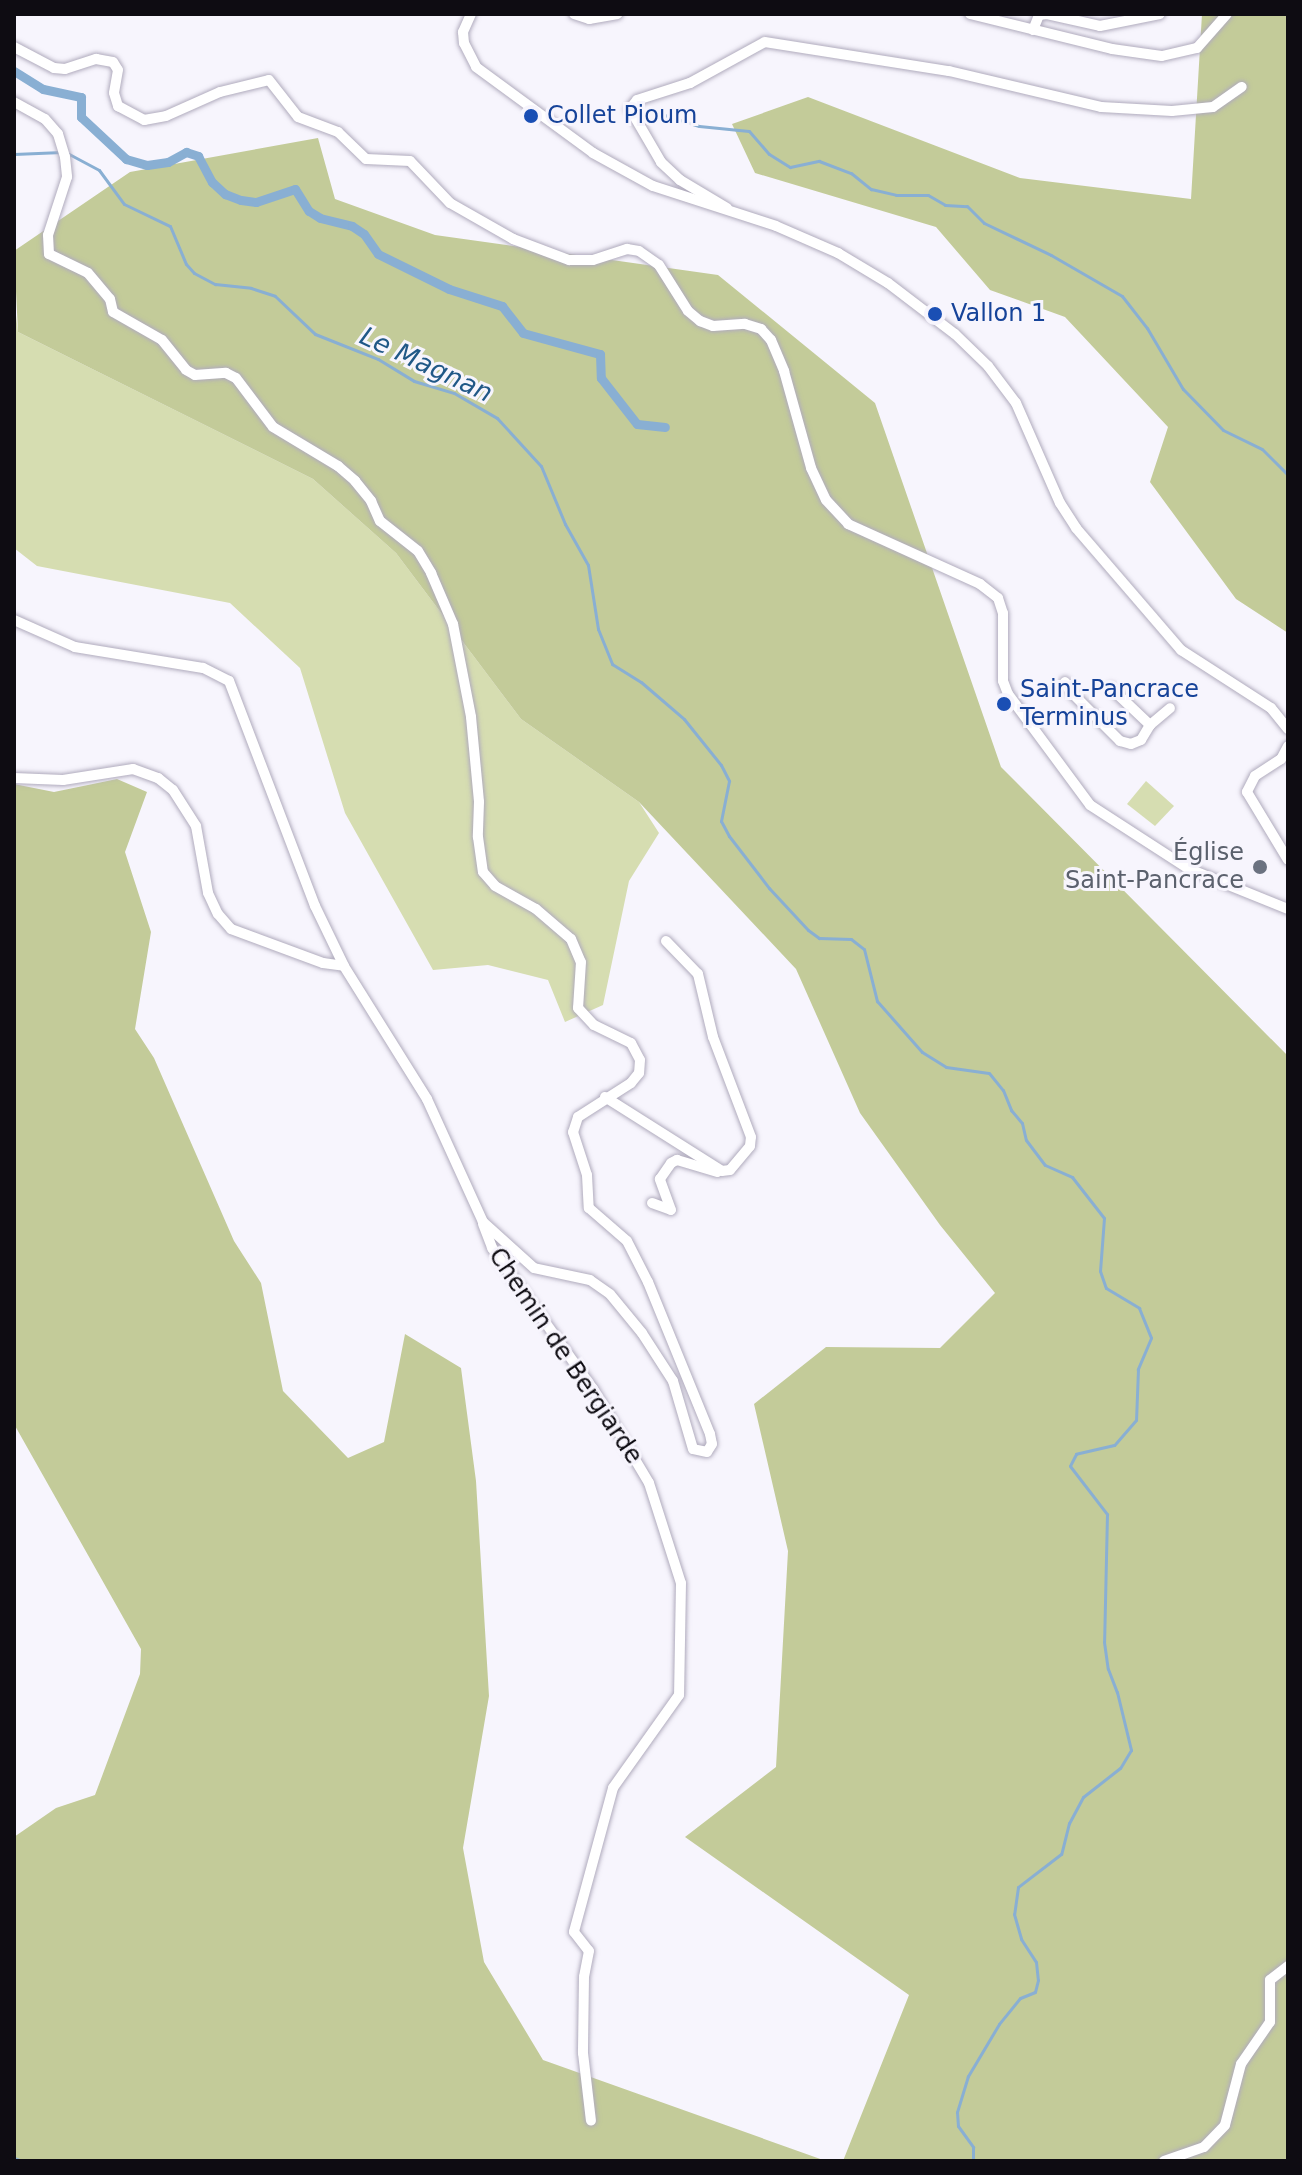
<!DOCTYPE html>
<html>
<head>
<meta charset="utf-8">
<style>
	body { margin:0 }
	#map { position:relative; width:1302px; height:2175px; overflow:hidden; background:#f7f5fd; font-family:"DejaVu Sans",sans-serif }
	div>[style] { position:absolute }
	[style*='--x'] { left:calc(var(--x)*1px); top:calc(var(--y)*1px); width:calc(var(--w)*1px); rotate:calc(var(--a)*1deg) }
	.green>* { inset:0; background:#d6ddb1 }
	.forest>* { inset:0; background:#c3cb99 }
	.stream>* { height:3px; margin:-1.5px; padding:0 1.5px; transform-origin:1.5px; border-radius:1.5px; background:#89afd3 }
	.canal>* { height:9px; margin:-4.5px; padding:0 4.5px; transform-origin:4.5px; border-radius:4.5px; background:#89afd3 }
	.roads { filter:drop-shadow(0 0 2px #b0abbd) drop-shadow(0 0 2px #b0abbd) }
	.minor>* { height:10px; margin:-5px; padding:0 5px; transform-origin:5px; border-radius:5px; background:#fff }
	.dots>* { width:22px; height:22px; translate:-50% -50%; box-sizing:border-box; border:4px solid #f7f5fd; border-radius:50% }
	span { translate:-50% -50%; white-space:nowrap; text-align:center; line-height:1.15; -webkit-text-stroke:6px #f7f5fd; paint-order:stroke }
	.transit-label { font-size:24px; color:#164399 }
	.left { translate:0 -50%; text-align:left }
	.worship-label { font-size:24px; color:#5b616d }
	.right { translate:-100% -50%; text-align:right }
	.street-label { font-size:24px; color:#0e0c12 }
	.water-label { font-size:26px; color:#205887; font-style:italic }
	.frame { position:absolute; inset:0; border:16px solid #0e0c12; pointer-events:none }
</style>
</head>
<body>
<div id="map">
	<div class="green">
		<div style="clip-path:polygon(14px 298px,18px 332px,313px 479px,396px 553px,521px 719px,639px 802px,659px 833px,629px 881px,603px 1005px,565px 1022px,548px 980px,488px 965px,433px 970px,345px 813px,300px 668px,230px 603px,37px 566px,14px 548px)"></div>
		<div style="clip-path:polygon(1146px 781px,1174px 806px,1155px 826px,1127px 804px)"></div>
	</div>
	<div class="forest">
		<div style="clip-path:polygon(1202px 14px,1288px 14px,1288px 633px,1236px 599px,1150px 482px,1168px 427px,1065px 317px,990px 290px,936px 227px,755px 173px,732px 124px,808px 97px,1020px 178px,1191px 199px)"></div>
		<div style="clip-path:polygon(318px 138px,335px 199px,435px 235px,718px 275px,875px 403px,1001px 767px,1288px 1056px,1288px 2161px,843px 2161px,909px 1995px,685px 1837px,776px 1767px,788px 1551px,754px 1404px,826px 1347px,940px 1348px,995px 1293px,940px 1225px,860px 1113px,796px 969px,639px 802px,521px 719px,396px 553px,313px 479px,18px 332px,14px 251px,130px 172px)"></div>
		<div style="clip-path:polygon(117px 779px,147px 792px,125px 852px,151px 932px,135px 1029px,154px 1058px,234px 1241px,261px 1283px,283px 1391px,348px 1458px,384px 1442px,405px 1334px,461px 1368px,476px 1481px,489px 1696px,463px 1848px,484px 1962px,543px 2060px,826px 2161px,14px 2161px,14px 1837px,56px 1808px,95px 1795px,140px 1674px,141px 1649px,14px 1424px,14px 784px,54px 792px)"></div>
	</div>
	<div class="stream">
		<div style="--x:655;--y:112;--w:46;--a:17.7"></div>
		<div style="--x:699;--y:126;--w:50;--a:5.7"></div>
		<div style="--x:749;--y:131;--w:30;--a:49"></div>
		<div style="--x:769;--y:154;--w:25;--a:32"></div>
		<div style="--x:790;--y:167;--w:30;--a:-12"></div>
		<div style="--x:819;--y:161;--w:34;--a:21"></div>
		<div style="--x:851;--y:173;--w:26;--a:39"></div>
		<div style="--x:871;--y:189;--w:26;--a:13"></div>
		<div style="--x:896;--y:195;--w:32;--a:0"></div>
		<div style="--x:928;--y:195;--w:20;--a:30"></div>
		<div style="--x:945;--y:205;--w:22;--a:3"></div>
		<div style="--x:967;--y:206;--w:24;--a:45"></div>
		<div style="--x:984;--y:223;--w:74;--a:25.5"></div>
		<div style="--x:1051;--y:255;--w:82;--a:30"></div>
		<div style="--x:1122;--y:296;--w:41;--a:52"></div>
		<div style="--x:1147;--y:328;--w:71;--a:59.5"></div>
		<div style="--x:1183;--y:389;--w:57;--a:45.7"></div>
		<div style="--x:1223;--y:430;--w:43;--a:26"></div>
		<div style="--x:1262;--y:449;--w:37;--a:45"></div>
		<div style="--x:14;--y:154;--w:48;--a:-2.4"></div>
		<div style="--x:69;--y:154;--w:34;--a:28"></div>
		<div style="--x:99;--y:170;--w:42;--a:53.7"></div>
		<div style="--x:124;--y:204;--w:51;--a:25.6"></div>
		<div style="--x:170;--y:226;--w:41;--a:67.2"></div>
		<div style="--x:186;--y:264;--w:12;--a:48"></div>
		<div style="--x:194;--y:273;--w:24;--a:28"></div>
		<div style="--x:215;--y:284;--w:36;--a:6"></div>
		<div style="--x:251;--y:288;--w:25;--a:18"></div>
		<div style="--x:275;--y:296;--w:55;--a:43.5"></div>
		<div style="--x:315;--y:334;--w:68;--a:21.6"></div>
		<div style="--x:378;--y:359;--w:42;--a:31.4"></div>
		<div style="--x:414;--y:381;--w:42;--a:16.7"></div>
		<div style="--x:454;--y:393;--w:50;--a:30.2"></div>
		<div style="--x:497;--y:418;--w:65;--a:47.5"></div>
		<div style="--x:541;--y:466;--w:63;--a:67.5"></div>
		<div style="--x:565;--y:524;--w:47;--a:60.7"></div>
		<div style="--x:588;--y:565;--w:65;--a:81.1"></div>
		<div style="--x:598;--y:629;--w:38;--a:68"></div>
		<div style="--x:612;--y:664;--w:34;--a:32"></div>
		<div style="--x:641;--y:682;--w:57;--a:40.7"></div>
		<div style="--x:684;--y:719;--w:59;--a:51.2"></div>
		<div style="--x:721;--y:765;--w:18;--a:63"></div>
		<div style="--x:729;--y:781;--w:41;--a:101.3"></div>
		<div style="--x:721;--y:821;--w:17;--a:62"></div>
		<div style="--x:729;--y:836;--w:66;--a:52.4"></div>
		<div style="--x:769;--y:888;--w:57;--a:47.1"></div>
		<div style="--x:808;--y:930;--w:14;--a:36"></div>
		<div style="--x:819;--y:938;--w:32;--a:2"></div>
		<div style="--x:851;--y:939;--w:16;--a:38"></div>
		<div style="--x:864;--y:949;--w:54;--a:76"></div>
		<div style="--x:877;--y:1001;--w:68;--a:48.6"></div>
		<div style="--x:922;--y:1052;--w:28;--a:32"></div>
		<div style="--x:946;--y:1067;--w:43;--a:7.9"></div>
		<div style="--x:989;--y:1073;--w:22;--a:51"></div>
		<div style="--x:1003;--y:1090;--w:22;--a:68"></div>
		<div style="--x:1011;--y:1110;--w:17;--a:50"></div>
		<div style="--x:1022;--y:1123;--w:17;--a:77"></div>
		<div style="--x:1026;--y:1140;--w:31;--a:53"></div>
		<div style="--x:1045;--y:1165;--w:30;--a:24"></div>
		<div style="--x:1072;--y:1177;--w:52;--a:52"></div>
		<div style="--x:1104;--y:1218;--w:53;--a:94.3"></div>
		<div style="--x:1100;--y:1271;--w:18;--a:71"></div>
		<div style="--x:1106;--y:1288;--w:39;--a:31"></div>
		<div style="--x:1139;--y:1308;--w:32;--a:68"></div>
		<div style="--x:1151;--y:1338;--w:34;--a:113"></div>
		<div style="--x:1138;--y:1369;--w:51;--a:92.2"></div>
		<div style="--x:1136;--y:1420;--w:33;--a:131"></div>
		<div style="--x:1114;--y:1445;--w:39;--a:167"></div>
		<div style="--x:1076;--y:1454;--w:13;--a:117"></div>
		<div style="--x:1070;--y:1466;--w:61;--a:52.4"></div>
		<div style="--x:1107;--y:1514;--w:128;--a:91.3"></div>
		<div style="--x:1104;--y:1642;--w:27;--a:82"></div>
		<div style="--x:1108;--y:1669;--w:25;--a:69"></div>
		<div style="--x:1117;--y:1692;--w:60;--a:76.4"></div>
		<div style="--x:1131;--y:1750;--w:21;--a:121"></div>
		<div style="--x:1120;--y:1768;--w:47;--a:141.9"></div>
		<div style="--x:1083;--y:1797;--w:30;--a:118"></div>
		<div style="--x:1069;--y:1823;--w:32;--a:104"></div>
		<div style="--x:1061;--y:1854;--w:54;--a:142.5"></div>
		<div style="--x:1018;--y:1887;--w:27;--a:98"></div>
		<div style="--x:1014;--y:1914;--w:26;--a:74"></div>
		<div style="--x:1021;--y:1939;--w:27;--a:57"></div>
		<div style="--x:1036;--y:1962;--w:18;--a:84"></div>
		<div style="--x:1038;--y:1980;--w:12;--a:104"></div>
		<div style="--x:1035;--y:1992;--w:16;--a:158"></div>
		<div style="--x:1020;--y:1998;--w:33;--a:129"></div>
		<div style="--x:999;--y:2024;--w:61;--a:120.8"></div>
		<div style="--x:968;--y:2076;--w:38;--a:107"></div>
		<div style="--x:957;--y:2112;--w:14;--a:86"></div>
		<div style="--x:958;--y:2126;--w:26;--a:54"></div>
		<div style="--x:973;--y:2147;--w:14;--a:90"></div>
		<div style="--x:14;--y:2158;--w:9;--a:21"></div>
	</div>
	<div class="canal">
		<div style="--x:14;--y:71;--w:34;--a:32"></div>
		<div style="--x:43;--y:89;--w:39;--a:12"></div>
		<div style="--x:81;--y:97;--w:20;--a:90"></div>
		<div style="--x:81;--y:117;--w:62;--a:43"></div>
		<div style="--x:126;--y:159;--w:22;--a:16"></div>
		<div style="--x:147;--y:165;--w:21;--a:-8"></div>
		<div style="--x:168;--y:162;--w:21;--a:-29"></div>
		<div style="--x:186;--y:152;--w:13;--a:18"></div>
		<div style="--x:198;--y:156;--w:30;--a:62"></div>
		<div style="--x:212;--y:182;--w:18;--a:43"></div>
		<div style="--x:225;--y:194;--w:17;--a:21"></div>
		<div style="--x:241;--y:200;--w:15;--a:8"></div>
		<div style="--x:256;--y:202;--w:41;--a:-18.4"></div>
		<div style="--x:295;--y:189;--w:26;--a:58"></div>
		<div style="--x:309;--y:211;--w:13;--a:32"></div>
		<div style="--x:320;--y:218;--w:33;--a:14"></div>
		<div style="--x:352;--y:226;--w:14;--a:34"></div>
		<div style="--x:364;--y:234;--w:24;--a:55"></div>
		<div style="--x:378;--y:254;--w:79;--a:26.2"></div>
		<div style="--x:449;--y:289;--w:56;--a:17.8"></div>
		<div style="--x:502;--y:306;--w:34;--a:52"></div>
		<div style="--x:523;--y:333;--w:80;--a:15.3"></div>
		<div style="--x:600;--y:354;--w:24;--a:88"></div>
		<div style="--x:601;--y:378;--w:58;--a:52"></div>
		<div style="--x:637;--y:424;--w:28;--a:6"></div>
	</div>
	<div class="roads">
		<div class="minor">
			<div style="--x:471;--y:14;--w:20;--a:114"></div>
			<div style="--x:463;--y:32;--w:11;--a:85"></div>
			<div style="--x:464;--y:43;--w:27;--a:63"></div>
			<div style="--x:476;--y:67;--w:145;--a:36.3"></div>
			<div style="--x:593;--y:153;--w:68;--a:28.8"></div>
			<div style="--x:653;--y:186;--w:129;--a:18"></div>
			<div style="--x:776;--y:226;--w:68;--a:23.5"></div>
			<div style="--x:838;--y:253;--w:58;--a:31"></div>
			<div style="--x:888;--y:283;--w:84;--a:37.3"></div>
			<div style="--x:955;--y:334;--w:46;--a:44.1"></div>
			<div style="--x:988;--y:366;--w:46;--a:52.9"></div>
			<div style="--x:1016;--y:403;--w:109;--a:66.3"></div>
			<div style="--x:1060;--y:503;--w:30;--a:57"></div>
			<div style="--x:1076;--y:528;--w:161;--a:49.3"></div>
			<div style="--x:1181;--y:650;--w:107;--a:32.8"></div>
			<div style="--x:1271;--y:708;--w:27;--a:51"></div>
			<div style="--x:574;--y:14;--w:16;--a:18"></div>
			<div style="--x:589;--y:19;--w:29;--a:-10"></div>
			<div style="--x:970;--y:14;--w:146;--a:13.8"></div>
			<div style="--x:1112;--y:49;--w:50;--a:8"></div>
			<div style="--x:1162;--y:56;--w:36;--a:-13"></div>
			<div style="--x:1197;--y:48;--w:45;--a:-48.6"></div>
			<div style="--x:1033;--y:30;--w:16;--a:-68"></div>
			<div style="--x:1039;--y:15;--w:8;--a:-7"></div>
			<div style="--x:1047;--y:14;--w:54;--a:12.8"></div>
			<div style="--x:1100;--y:26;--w:61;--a:-11.3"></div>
			<div style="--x:14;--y:47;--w:45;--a:27.7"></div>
			<div style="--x:54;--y:68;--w:11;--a:5"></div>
			<div style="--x:65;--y:69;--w:33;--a:-18"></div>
			<div style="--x:96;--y:59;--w:17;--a:10"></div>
			<div style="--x:113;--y:62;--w:9;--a:58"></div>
			<div style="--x:118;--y:70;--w:23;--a:100"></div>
			<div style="--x:114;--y:93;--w:14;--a:73"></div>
			<div style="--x:118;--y:106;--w:30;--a:28"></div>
			<div style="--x:144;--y:120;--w:22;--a:-10"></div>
			<div style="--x:166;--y:116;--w:59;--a:-24"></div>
			<div style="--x:220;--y:92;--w:50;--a:-13.8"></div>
			<div style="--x:269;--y:80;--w:47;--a:51.9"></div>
			<div style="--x:298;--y:117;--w:43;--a:20.6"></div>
			<div style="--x:338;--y:132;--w:39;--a:44"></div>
			<div style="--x:366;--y:159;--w:44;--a:2.6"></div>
			<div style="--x:410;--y:161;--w:58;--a:46.4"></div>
			<div style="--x:450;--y:203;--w:73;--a:29.7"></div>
			<div style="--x:513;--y:239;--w:60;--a:20.6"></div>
			<div style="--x:569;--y:260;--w:24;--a:0"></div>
			<div style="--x:593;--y:260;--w:36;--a:-18"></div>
			<div style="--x:627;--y:249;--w:12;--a:9"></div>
			<div style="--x:639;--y:251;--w:24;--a:35"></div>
			<div style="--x:659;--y:265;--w:54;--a:57.8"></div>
			<div style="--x:688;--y:311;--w:16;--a:40"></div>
			<div style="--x:700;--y:321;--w:14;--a:21"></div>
			<div style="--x:713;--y:326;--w:32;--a:-4"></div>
			<div style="--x:745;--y:324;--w:17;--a:17"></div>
			<div style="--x:761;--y:329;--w:15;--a:48"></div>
			<div style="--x:771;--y:340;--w:34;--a:67"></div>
			<div style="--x:784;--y:371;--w:101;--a:74.4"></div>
			<div style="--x:811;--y:468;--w:35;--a:65"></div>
			<div style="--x:826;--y:500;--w:33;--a:47"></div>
			<div style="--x:848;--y:524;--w:145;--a:24.4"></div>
			<div style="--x:980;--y:584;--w:23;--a:38"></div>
			<div style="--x:998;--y:598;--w:16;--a:72"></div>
			<div style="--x:1003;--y:613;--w:68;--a:90"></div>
			<div style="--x:1003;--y:681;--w:14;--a:69"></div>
			<div style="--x:1008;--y:694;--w:138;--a:53.5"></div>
			<div style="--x:1090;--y:805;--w:118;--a:32.9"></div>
			<div style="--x:1189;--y:869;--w:107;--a:22"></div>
			<div style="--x:14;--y:102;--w:35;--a:29"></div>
			<div style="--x:45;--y:119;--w:20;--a:49"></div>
			<div style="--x:58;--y:134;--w:24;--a:73"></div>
			<div style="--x:65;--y:157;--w:20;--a:84"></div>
			<div style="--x:67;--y:177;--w:61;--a:108.1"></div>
			<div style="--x:48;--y:235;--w:19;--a:87"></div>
			<div style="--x:49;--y:254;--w:43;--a:26"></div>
			<div style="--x:88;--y:273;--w:34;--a:50"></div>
			<div style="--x:110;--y:299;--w:13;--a:77"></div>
			<div style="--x:113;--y:312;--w:56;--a:29.7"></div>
			<div style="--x:162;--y:340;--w:38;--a:51"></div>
			<div style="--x:186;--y:370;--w:10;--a:29"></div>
			<div style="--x:195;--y:375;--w:31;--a:-4"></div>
			<div style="--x:226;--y:373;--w:11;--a:27"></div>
			<div style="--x:236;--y:378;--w:61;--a:52.9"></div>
			<div style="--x:273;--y:427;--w:76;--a:31"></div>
			<div style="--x:338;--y:466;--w:23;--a:41"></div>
			<div style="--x:355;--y:481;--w:26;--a:51"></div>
			<div style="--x:371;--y:501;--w:22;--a:66"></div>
			<div style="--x:380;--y:521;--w:48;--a:38.3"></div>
			<div style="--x:418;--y:551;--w:26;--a:59"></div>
			<div style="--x:431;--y:573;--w:56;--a:66.7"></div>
			<div style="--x:453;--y:624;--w:95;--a:79"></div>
			<div style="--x:471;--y:717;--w:85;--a:84.6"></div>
			<div style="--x:479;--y:802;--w:35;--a:92"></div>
			<div style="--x:478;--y:837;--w:35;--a:82"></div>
			<div style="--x:483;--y:872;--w:18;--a:49"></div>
			<div style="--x:495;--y:886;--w:47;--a:29.3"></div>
			<div style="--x:536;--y:909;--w:46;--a:40.6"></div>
			<div style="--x:571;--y:939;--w:25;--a:67"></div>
			<div style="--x:581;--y:962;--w:46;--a:93.7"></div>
			<div style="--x:578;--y:1008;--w:23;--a:47"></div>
			<div style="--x:594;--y:1025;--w:41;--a:25.9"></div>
			<div style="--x:631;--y:1043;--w:19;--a:62"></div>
			<div style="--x:640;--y:1060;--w:13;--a:94"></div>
			<div style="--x:639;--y:1073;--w:13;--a:129"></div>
			<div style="--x:631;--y:1083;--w:63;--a:147.3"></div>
			<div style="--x:578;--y:1117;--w:16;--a:108"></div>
			<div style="--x:573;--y:1132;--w:45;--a:72"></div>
			<div style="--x:587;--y:1175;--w:33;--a:87"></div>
			<div style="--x:589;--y:1208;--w:50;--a:41"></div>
			<div style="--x:627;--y:1241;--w:46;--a:62.9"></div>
			<div style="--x:648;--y:1282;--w:164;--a:67.8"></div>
			<div style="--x:710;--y:1434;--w:10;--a:79"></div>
			<div style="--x:712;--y:1444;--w:9;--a:122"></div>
			<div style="--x:707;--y:1452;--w:14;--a:-168"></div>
			<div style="--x:693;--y:1449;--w:71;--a:-106.4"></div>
			<div style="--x:673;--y:1381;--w:57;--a:-122.9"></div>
			<div style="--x:642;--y:1333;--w:50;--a:-129.4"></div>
			<div style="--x:610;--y:1294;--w:24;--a:-145"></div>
			<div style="--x:590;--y:1280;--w:57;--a:-167.9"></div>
			<div style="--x:534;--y:1268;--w:69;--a:-138"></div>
			<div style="--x:483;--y:1222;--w:135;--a:-114.5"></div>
			<div style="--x:427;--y:1099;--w:157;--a:-122"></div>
			<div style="--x:344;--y:966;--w:67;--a:-115.8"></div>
			<div style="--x:315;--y:906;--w:241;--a:-110.9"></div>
			<div style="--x:229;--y:681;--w:29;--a:-153"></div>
			<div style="--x:203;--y:668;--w:130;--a:-170.7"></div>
			<div style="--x:75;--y:647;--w:67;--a:-156.1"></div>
			<div style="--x:727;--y:208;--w:55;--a:-149.2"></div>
			<div style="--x:680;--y:180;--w:26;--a:-137"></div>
			<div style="--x:661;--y:162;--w:61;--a:-120.3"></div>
			<div style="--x:630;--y:109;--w:11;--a:-52"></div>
			<div style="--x:637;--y:100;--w:56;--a:-17.8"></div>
			<div style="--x:690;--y:83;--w:85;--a:-28.7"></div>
			<div style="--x:765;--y:42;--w:186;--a:9"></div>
			<div style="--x:949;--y:71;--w:156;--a:13.3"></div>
			<div style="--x:1101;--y:107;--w:71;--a:3.2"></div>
			<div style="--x:1172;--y:111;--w:41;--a:-5.6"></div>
			<div style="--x:1213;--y:107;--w:35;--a:-35"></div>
			<div style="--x:1065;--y:682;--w:10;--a:61"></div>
			<div style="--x:1070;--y:691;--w:71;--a:45"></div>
			<div style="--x:1120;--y:741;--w:11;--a:15"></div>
			<div style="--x:1131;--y:744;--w:11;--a:-22"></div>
			<div style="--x:1141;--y:740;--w:17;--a:-59"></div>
			<div style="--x:1111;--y:688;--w:54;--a:43.5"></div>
			<div style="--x:1150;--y:725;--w:26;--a:-40"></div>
			<div style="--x:1288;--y:746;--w:15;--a:118"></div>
			<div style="--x:1281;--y:759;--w:31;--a:147"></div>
			<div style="--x:1255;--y:776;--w:18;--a:117"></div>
			<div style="--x:1247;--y:792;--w:79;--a:58.9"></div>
			<div style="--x:14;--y:778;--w:49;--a:2.3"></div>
			<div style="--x:63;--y:780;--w:71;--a:-8.9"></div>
			<div style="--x:133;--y:769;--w:27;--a:20"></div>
			<div style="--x:158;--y:778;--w:19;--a:39"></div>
			<div style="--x:173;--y:790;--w:43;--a:57.4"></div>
			<div style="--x:196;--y:826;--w:68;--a:79.8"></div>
			<div style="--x:208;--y:893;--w:23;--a:65"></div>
			<div style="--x:218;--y:914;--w:20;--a:49"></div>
			<div style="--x:231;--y:929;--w:98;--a:20.3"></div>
			<div style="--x:323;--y:963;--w:21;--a:8"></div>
			<div style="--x:605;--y:1097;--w:138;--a:32.3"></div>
			<div style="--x:722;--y:1171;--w:8;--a:-7"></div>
			<div style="--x:730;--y:1170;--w:31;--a:-50"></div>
			<div style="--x:750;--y:1146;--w:9;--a:-84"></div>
			<div style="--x:751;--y:1137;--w:107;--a:-110.8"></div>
			<div style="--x:713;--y:1037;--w:65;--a:-103.4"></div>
			<div style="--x:698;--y:974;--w:46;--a:-134.1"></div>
			<div style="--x:652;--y:1203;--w:20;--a:20"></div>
			<div style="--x:671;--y:1210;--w:33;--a:-110"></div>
			<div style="--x:660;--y:1179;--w:19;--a:-55"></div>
			<div style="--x:671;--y:1163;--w:7;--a:-27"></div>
			<div style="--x:677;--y:1160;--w:42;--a:16.7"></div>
			<div style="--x:483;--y:1224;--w:26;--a:69"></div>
			<div style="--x:492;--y:1248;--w:173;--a:54.4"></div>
			<div style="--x:593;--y:1389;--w:109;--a:59.2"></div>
			<div style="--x:649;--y:1483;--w:105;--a:72.3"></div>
			<div style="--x:681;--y:1583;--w:112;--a:91"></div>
			<div style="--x:679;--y:1695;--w:114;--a:125.4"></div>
			<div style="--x:613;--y:1788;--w:149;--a:105.2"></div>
			<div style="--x:574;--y:1932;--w:24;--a:52"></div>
			<div style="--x:589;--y:1951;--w:26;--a:101"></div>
			<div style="--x:584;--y:1977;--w:76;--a:90.8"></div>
			<div style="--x:583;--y:2053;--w:68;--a:83.3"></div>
			<div style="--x:1164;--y:2161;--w:42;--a:-19.3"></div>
			<div style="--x:1204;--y:2147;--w:30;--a:-46"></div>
			<div style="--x:1225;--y:2125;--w:63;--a:-75.3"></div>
			<div style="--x:1241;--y:2064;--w:51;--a:-55.4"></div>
			<div style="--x:1270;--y:2022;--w:42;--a:-90"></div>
			<div style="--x:1270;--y:1980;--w:23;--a:-38"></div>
		</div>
	</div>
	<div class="dots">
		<div style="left:531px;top:116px;background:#1a4fb4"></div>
		<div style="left:935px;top:314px;background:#1a4fb4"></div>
		<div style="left:1004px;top:704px;background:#1a4fb4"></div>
		<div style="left:1260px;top:867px;background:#6b7280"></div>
	</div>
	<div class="transit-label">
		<span class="left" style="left:547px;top:116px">Collet Pioum</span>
		<span class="left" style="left:951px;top:314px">Vallon 1</span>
		<span class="left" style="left:1020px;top:704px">Saint-Pancrace<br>Terminus</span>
	</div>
	<div class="worship-label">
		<span class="right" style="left:1244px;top:867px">Église<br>Saint-Pancrace</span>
	</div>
	<div class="street-label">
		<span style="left:565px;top:1356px;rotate:56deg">Chemin de Bergiarde</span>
	</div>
	<div class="water-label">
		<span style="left:426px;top:365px;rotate:25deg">Le Magnan</span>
	</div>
	<div class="frame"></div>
</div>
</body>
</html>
